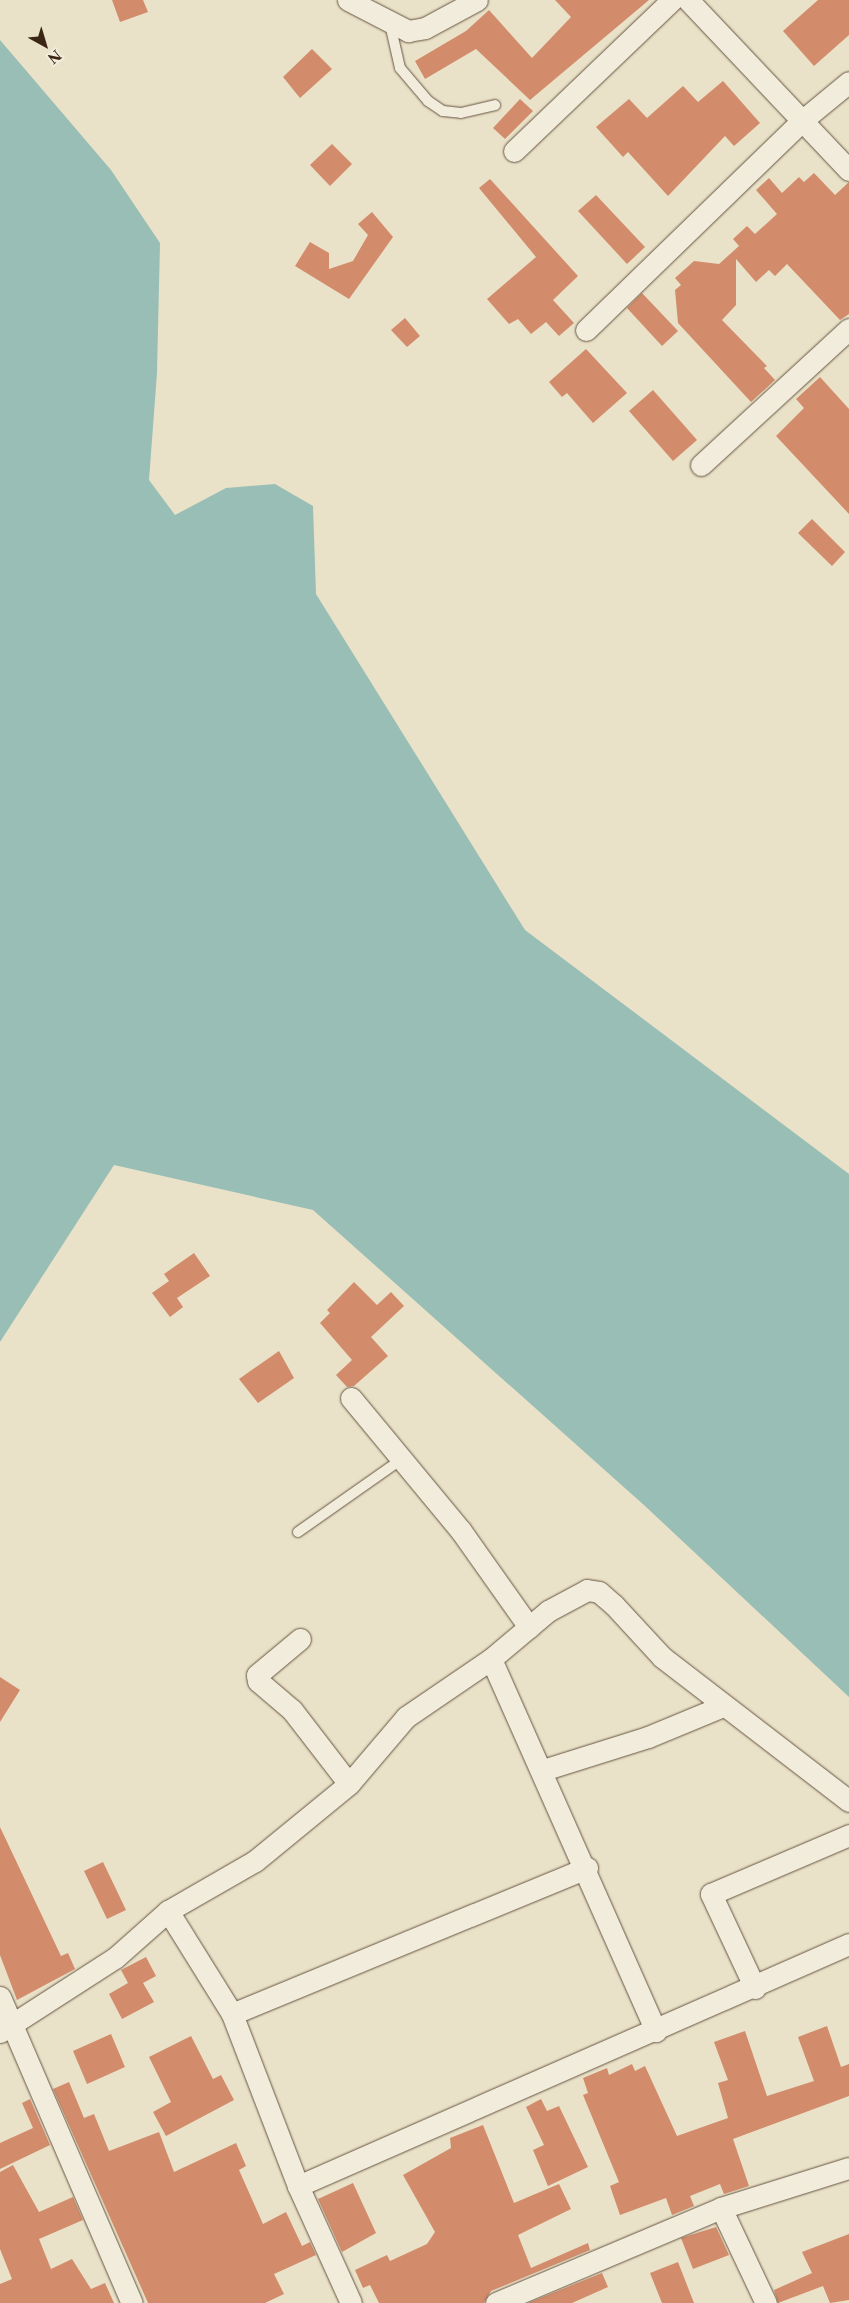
<!DOCTYPE html>
<html>
<head>
<meta charset="utf-8">
<style>
	body { margin:0 }
	#map { position:relative; width:849px; height:2303px; overflow:hidden; background:#eae2c8; font-family:"Libre Caslon Text",serif }
	div>[style] { position:absolute }
	[style*='--x'] { left:calc(var(--x)*1px); top:calc(var(--y)*1px); width:calc(var(--w)*1px); rotate:calc(var(--a)*1deg) }
	.water>* { inset:0; background:#98beb6 }
	.building>* { inset:0; background:#d28b6b }
	.roads { filter:drop-shadow(0 0 1px #675442) drop-shadow(0 0 1px #675442) }
	.lane>* { height:10px; margin:-5px; padding:0 5px; transform-origin:5px; border-radius:5px; background:#f1ecdb }
	.street>* { height:21px; margin:-10.5px; padding:0 10.5px; transform-origin:10.5px; border-radius:10.5px; background:#f1ecdb }
	span { translate:-50% -50%; white-space:nowrap; text-align:center; line-height:1.15; -webkit-text-stroke:4px #f1ecdb; paint-order:stroke }
	.north { position:absolute; left:20px; top:20px; width:50px; height:50px; -webkit-text-stroke:4px #f1ecdb; paint-order:stroke; rotate:141deg; font-size:14px; font-weight:700; line-height:20px; text-align:center; color:#3b2515 }
	.north::after { content:''; display:block; margin:auto; width:18px; height:22px; background:#3b2515; clip-path:polygon(50% 0,100% 100%,50% 72%,0 100%) }
</style>
</head>
<body>
<div id="map">
	<div class="water">
		<div style="clip-path:polygon(0 40px,111px 170px,160px 243px,157px 373px,149px 480px,175px 515px,226px 488px,275px 484px,313px 506px,316px 594px,525px 930px,849px 1174px,849px 1697px,645px 1506px,313px 1210px,114px 1165px,0 1342px)"></div>
	</div>
	<div class="building">
		<div style="clip-path:polygon(112px 0,143px 0,148px 12px,120px 22px)"></div>
		<div style="clip-path:polygon(555px 0,649px 0,530px 100px,476px 49px,425px 79px,415px 61px,466px 31px,489px 10px,532px 58px,571px 17px)"></div>
		<div style="clip-path:polygon(818px 0,849px 0,849px 35px,814px 66px,783px 31px)"></div>
		<div style="clip-path:polygon(312px 49px,332px 69px,300px 98px,283px 77px)"></div>
		<div style="clip-path:polygon(723px 81px,760px 123px,734px 146px,725px 136px,668px 196px,628px 152px,623px 157px,596px 127px,629px 99px,647px 118px,683px 86px,698px 102px)"></div>
		<div style="clip-path:polygon(520px 99px,533px 111px,505px 139px,493px 128px)"></div>
		<div style="clip-path:polygon(332px 144px,352px 164px,330px 186px,310px 165px)"></div>
		<div style="clip-path:polygon(814px 173px,835px 195px,849px 182px,849px 314px,840px 320px,787px 264px,775px 276px,769px 270px,756px 282px,736px 259px,736px 305px,722px 320px,767px 366px,764px 368px,775px 380px,751px 402px,678px 323px,675px 290px,681px 285px,675px 278px,694px 261px,719px 264px,739px 246px,733px 239px,747px 226px,755px 234px,777px 214px,756px 190px,769px 178px,782px 193px,799px 177px,804px 182px)"></div>
		<div style="clip-path:polygon(490px 179px,578px 276px,553px 300px,574px 323px,559px 336px,546px 322px,531px 334px,518px 319px,509px 324px,487px 299px,536px 257px,479px 188px)"></div>
		<div style="clip-path:polygon(596px 195px,645px 247px,627px 264px,578px 211px)"></div>
		<div style="clip-path:polygon(372px 212px,393px 237px,349px 299px,295px 266px,310px 242px,329px 253px,329px 269px,353px 261px,368px 235px,358px 224px)"></div>
		<div style="clip-path:polygon(642px 293px,678px 331px,662px 346px,627px 308px)"></div>
		<div style="clip-path:polygon(405px 318px,420px 336px,407px 347px,391px 330px)"></div>
		<div style="clip-path:polygon(586px 349px,627px 393px,593px 423px,567px 393px,562px 397px,549px 382px)"></div>
		<div style="clip-path:polygon(820px 377px,849px 409px,849px 514px,776px 436px,804px 408px,796px 399px)"></div>
		<div style="clip-path:polygon(653px 390px,697px 440px,673px 461px,629px 411px)"></div>
		<div style="clip-path:polygon(812px 519px,845px 552px,832px 566px,798px 533px)"></div>
		<div style="clip-path:polygon(194px 1253px,210px 1276px,177px 1298px,183px 1307px,170px 1317px,152px 1293px,169px 1281px,164px 1274px)"></div>
		<div style="clip-path:polygon(354px 1282px,377px 1305px,391px 1292px,404px 1306px,371px 1337px,388px 1356px,354px 1386px,347px 1387px,336px 1375px,352px 1360px,320px 1323px,330px 1313px,327px 1310px)"></div>
		<div style="clip-path:polygon(279px 1351px,294px 1378px,258px 1403px,239px 1379px)"></div>
		<div style="clip-path:polygon(0 1677px,20px 1690px,0 1722px)"></div>
		<div style="clip-path:polygon(0 1827px,61px 1956px,68px 1953px,75px 1969px,17px 2000px,0 1955px)"></div>
		<div style="clip-path:polygon(103px 1862px,126px 1910px,107px 1919px,84px 1871px)"></div>
		<div style="clip-path:polygon(146px 1957px,156px 1976px,143px 1983px,154px 2002px,122px 2019px,109px 1994px,128px 1983px,121px 1970px)"></div>
		<div style="clip-path:polygon(827px 2026px,841px 2067px,849px 2064px,849px 2096px,733px 2139px,749px 2186px,724px 2194px,720px 2184px,690px 2196px,694px 2206px,672px 2215px,666px 2198px,620px 2215px,610px 2186px,619px 2182px,583px 2095px,588px 2093px,583px 2078px,607px 2068px,609px 2075px,632px 2064px,635px 2071px,645px 2066px,677px 2136px,728px 2118px,718px 2083px,728px 2080px,714px 2042px,745px 2031px,767px 2096px,814px 2081px,798px 2037px)"></div>
		<div style="clip-path:polygon(111px 2034px,125px 2067px,87px 2084px,73px 2051px)"></div>
		<div style="clip-path:polygon(191px 2036px,213px 2079px,221px 2075px,234px 2100px,166px 2136px,153px 2112px,171px 2102px,149px 2057px)"></div>
		<div style="clip-path:polygon(69px 2082px,84px 2118px,94px 2114px,109px 2151px,159px 2132px,174px 2172px,236px 2143px,246px 2166px,239px 2170px,263px 2224px,286px 2212px,302px 2246px,310px 2242px,316px 2255px,274px 2274px,284px 2294px,265px 2303px,148px 2303px,53px 2089px)"></div>
		<div style="clip-path:polygon(30px 2099px,50px 2145px,0 2169px,0 2143px,33px 2128px,22px 2103px)"></div>
		<div style="clip-path:polygon(541px 2099px,547px 2111px,559px 2106px,588px 2167px,548px 2186px,533px 2150px,544px 2145px,526px 2107px)"></div>
		<div style="clip-path:polygon(483px 2125px,514px 2203px,559px 2184px,571px 2209px,518px 2235px,531px 2268px,588px 2243px,590px 2250px,491px 2291px,484px 2303px,379px 2303px,370px 2285px,363px 2288px,355px 2270px,387px 2255px,390px 2261px,427px 2244px,435px 2232px,403px 2175px,451px 2148px,450px 2138px)"></div>
		<div style="clip-path:polygon(13px 2165px,39px 2212px,73px 2197px,83px 2220px,39px 2239px,51px 2269px,72px 2259px,91px 2289px,105px 2283px,114px 2303px,0 2303px,0 2284px,12px 2279px,0 2249px,0 2172px)"></div>
		<div style="clip-path:polygon(353px 2183px,376px 2233px,342px 2252px,318px 2199px)"></div>
		<div style="clip-path:polygon(716px 2227px,729px 2255px,693px 2269px,681px 2238px)"></div>
		<div style="clip-path:polygon(849px 2234px,849px 2300px,830px 2303px,823px 2286px,778px 2303px,774px 2290px,812px 2273px,802px 2252px)"></div>
		<div style="clip-path:polygon(678px 2262px,694px 2303px,662px 2303px,650px 2273px)"></div>
		<div style="clip-path:polygon(602px 2273px,608px 2287px,572px 2303px,528px 2303px)"></div>
	</div>
	<div class="roads">
		<div class="lane">
			<div style="--x:390;--y:24;--w:45;--a:77.2"></div>
			<div style="--x:400;--y:68;--w:43;--a:49.7"></div>
			<div style="--x:428;--y:101;--w:18;--a:34"></div>
			<div style="--x:443;--y:111;--w:18;--a:6"></div>
			<div style="--x:461;--y:113;--w:35;--a:-13"></div>
			<div style="--x:298;--y:1532;--w:127;--a:-35.1"></div>
		</div>
		<div class="street">
			<div style="--x:348;--y:0;--w:68;--a:27.3"></div>
			<div style="--x:408;--y:31;--w:17;--a:-10"></div>
			<div style="--x:425;--y:28;--w:59;--a:-28.3"></div>
			<div style="--x:688;--y:0;--w:234;--a:46.6"></div>
			<div style="--x:514;--y:151;--w:219;--a:-43.7"></div>
			<div style="--x:586;--y:330;--w:303;--a:-44.1"></div>
			<div style="--x:804;--y:119;--w:58;--a:-39.4"></div>
			<div style="--x:701;--y:465;--w:201;--a:-42.6"></div>
			<div style="--x:351;--y:1398;--w:173;--a:50.4"></div>
			<div style="--x:461;--y:1531;--w:118;--a:54.7"></div>
			<div style="--x:300;--y:1639;--w:56;--a:140.1"></div>
			<div style="--x:257;--y:1675;--w:6;--a:81"></div>
			<div style="--x:258;--y:1681;--w:45;--a:40.5"></div>
			<div style="--x:292;--y:1710;--w:93;--a:52.4"></div>
			<div style="--x:491;--y:1659;--w:407;--a:66.1"></div>
			<div style="--x:543;--y:1770;--w:110;--a:-17.4"></div>
			<div style="--x:648;--y:1737;--w:81;--a:-22.5"></div>
			<div style="--x:168;--y:1911;--w:121;--a:58.1"></div>
			<div style="--x:232;--y:2014;--w:184;--a:69"></div>
			<div style="--x:298;--y:2186;--w:128;--a:65.6"></div>
			<div style="--x:755;--y:1988;--w:104;--a:-115.1"></div>
			<div style="--x:711;--y:1894;--w:150;--a:-23.1"></div>
			<div style="--x:0;--y:1997;--w:333;--a:66.7"></div>
			<div style="--x:232;--y:2014;--w:384;--a:-22.4"></div>
			<div style="--x:0;--y:2032;--w:137;--a:-32.8"></div>
			<div style="--x:115;--y:1958;--w:71;--a:-41.6"></div>
			<div style="--x:168;--y:1911;--w:100;--a:-29.9"></div>
			<div style="--x:255;--y:1861;--w:122;--a:-39.3"></div>
			<div style="--x:349;--y:1784;--w:88;--a:-49.6"></div>
			<div style="--x:406;--y:1717;--w:103;--a:-34.3"></div>
			<div style="--x:491;--y:1659;--w:75;--a:-40.1"></div>
			<div style="--x:548;--y:1611;--w:44;--a:-28.3"></div>
			<div style="--x:587;--y:1590;--w:12;--a:9"></div>
			<div style="--x:599;--y:1592;--w:20;--a:41"></div>
			<div style="--x:614;--y:1605;--w:71;--a:47.3"></div>
			<div style="--x:662;--y:1657;--w:236;--a:37.6"></div>
			<div style="--x:298;--y:2186;--w:602;--a:-23.71"></div>
			<div style="--x:721;--y:2208;--w:105;--a:64.7"></div>
			<div style="--x:496;--y:2303;--w:244;--a:-22.9"></div>
			<div style="--x:721;--y:2208;--w:134;--a:-17.4"></div>
		</div>
	</div>
	<div class="north">N</div>
</div>
</body>
</html>
